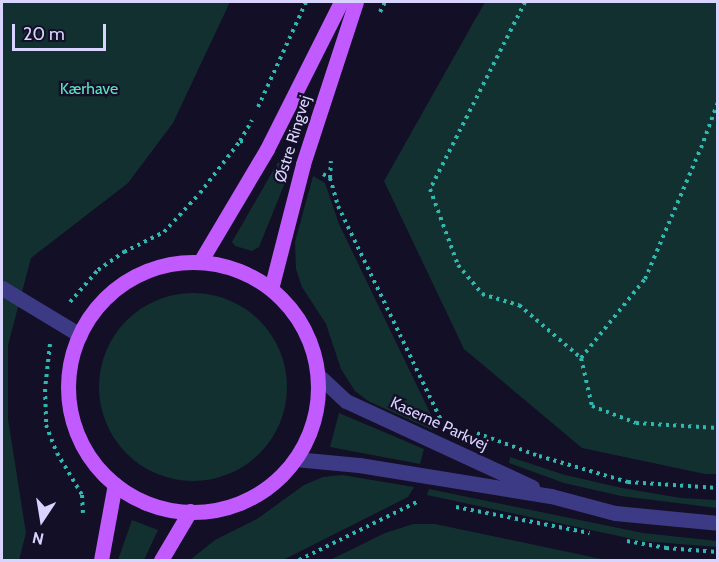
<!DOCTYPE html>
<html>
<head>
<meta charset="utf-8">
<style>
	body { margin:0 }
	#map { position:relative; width:719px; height:562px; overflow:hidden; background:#130f26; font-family:Cabin,sans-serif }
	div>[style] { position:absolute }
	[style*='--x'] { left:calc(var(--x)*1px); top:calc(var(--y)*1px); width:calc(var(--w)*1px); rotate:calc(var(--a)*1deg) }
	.green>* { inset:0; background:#12302f }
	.round { border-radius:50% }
	.path>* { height:4px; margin-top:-2px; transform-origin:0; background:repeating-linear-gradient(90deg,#2fb8b0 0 3px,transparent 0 7.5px) }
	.service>* { height:15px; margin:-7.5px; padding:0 7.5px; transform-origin:7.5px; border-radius:7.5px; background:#3d3a85 }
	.tertiary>* { height:15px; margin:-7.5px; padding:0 7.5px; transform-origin:7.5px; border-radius:7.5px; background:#3d3a85 }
	.primary>* { height:15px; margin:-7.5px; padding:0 7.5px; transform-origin:7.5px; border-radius:7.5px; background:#c25bff }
	.primary>.ring { margin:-7.5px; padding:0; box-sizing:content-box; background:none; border:15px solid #c25bff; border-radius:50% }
	span { translate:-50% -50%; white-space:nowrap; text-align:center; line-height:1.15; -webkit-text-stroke:4.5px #130f26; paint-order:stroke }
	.park-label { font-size:16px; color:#5fe0c0 }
	.street-label { font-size:16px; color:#d9d4ff }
	.frame { position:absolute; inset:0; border:3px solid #d9d4ff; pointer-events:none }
	.north { position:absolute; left:12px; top:490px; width:60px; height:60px; -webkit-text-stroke:4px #130f26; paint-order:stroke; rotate:192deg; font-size:16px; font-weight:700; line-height:24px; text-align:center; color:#d9d4ff }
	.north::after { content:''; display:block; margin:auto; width:21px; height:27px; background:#d9d4ff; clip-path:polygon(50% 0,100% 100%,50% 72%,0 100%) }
	.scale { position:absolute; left:12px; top:24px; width:94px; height:27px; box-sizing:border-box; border:3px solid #d9d4ff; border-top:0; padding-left:8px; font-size:18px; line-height:21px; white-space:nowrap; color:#d9d4ff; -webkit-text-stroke:4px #130f26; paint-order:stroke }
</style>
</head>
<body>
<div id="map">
	<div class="green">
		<div style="clip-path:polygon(2px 2px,230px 2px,173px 123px,128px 183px,31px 258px,8px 345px,8px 419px,26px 533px,19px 560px,2px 560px)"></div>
		<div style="clip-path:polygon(485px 2px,717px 2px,717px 474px,705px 474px,582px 448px,464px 349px,384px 181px)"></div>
		<div style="clip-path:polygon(278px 162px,291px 168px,259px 247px,252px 251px,235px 246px,232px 242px)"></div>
		<div style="clip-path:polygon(313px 176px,325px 183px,339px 224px,434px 421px,432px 430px,368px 401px,355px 391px,341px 369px,326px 324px,302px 287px,296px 269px,295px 242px)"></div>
		<div class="round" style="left:99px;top:293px;width:188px;height:188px"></div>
		<div style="clip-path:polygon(339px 413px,424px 449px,420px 464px,330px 447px)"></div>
		<div style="clip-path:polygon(510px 457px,565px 475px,622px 488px,681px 498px,717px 500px,717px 508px,621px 496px,564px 483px,509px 463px)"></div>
		<div style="clip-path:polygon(342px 475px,414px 487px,408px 497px,283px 560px,190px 560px,215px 540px,257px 519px,304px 485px,323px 477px)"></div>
		<div style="clip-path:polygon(429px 489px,643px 533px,717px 541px,717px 547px,642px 541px,427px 495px)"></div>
		<div style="clip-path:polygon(132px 520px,158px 530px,144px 560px,118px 560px)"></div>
		<div style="clip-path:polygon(413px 524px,435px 524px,606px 560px,330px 560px,385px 533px)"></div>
	</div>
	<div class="path">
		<div style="--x:525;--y:2;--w:210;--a:116.9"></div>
		<div style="--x:430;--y:189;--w:81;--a:69.8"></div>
		<div style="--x:458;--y:265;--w:38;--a:50"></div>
		<div style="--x:482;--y:294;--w:39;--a:17"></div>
		<div style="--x:519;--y:305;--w:82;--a:40.5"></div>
		<div style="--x:581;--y:358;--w:49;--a:77.1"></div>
		<div style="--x:592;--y:406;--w:47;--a:21.1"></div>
		<div style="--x:636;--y:423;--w:82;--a:3.5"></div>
		<div style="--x:380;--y:12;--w:11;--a:-63"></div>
		<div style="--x:258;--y:107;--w:115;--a:-65.4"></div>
		<div style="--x:240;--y:141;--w:24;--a:-60"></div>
		<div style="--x:323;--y:174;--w:8;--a:30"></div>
		<div style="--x:330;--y:178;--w:29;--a:74"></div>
		<div style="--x:338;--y:206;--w:237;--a:64.3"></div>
		<div style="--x:330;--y:178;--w:17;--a:-87"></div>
		<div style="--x:70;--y:302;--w:43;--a:-48.8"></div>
		<div style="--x:98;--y:270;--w:32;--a:-35"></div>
		<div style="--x:124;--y:252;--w:45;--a:-26.6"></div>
		<div style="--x:164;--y:232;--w:53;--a:-47.3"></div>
		<div style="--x:200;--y:193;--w:66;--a:-52.4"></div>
		<div style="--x:240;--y:141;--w:4;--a:14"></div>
		<div style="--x:50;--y:344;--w:45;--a:96.3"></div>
		<div style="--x:45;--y:389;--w:36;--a:88"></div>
		<div style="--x:46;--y:425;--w:30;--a:69"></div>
		<div style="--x:57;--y:453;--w:49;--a:59.2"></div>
		<div style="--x:82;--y:495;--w:18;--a:87"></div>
		<div style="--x:581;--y:358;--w:102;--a:-51"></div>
		<div style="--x:645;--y:279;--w:142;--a:-66.9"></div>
		<div style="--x:701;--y:148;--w:49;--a:-69.7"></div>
		<div style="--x:477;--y:433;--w:66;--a:20.4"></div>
		<div style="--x:539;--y:456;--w:93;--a:16.3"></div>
		<div style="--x:628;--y:482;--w:90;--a:3.8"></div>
		<div style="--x:456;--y:507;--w:136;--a:11"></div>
		<div style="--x:627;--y:541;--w:40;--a:10"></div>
		<div style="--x:666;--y:548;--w:52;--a:4.4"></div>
		<div style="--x:299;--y:560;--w:134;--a:-26.2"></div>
	</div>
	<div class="service">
		<div style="--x:2;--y:288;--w:91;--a:31.1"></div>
	</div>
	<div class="tertiary">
		<div style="--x:318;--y:375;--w:38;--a:43"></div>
		<div style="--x:346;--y:401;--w:205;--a:24.8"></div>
		<div style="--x:295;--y:459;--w:64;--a:5.4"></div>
		<div style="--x:359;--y:465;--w:194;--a:9.2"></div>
		<div style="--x:551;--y:496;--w:66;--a:14.9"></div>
		<div style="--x:615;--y:513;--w:103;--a:5.5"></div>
	</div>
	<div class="primary">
		<div style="--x:200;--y:262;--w:131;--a:-59.3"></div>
		<div style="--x:267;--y:149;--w:165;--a:-63.3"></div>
		<div class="ring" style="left:68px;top:262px;width:235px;height:235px"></div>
		<div style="--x:271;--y:289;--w:129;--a:-75.6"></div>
		<div style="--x:303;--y:164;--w:170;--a:-71.9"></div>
		<div style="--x:101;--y:560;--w:77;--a:-79.6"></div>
		<div style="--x:161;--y:560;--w:57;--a:-59.4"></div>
	</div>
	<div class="park-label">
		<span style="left:89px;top:89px">Kærhave</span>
	</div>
	<div class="street-label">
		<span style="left:293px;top:139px;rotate:-73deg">Østre Ringvej</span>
		<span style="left:439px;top:424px;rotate:25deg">Kaserne Parkvej</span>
	</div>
	<div class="frame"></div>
	<div class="north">N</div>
	<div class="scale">20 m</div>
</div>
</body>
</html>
